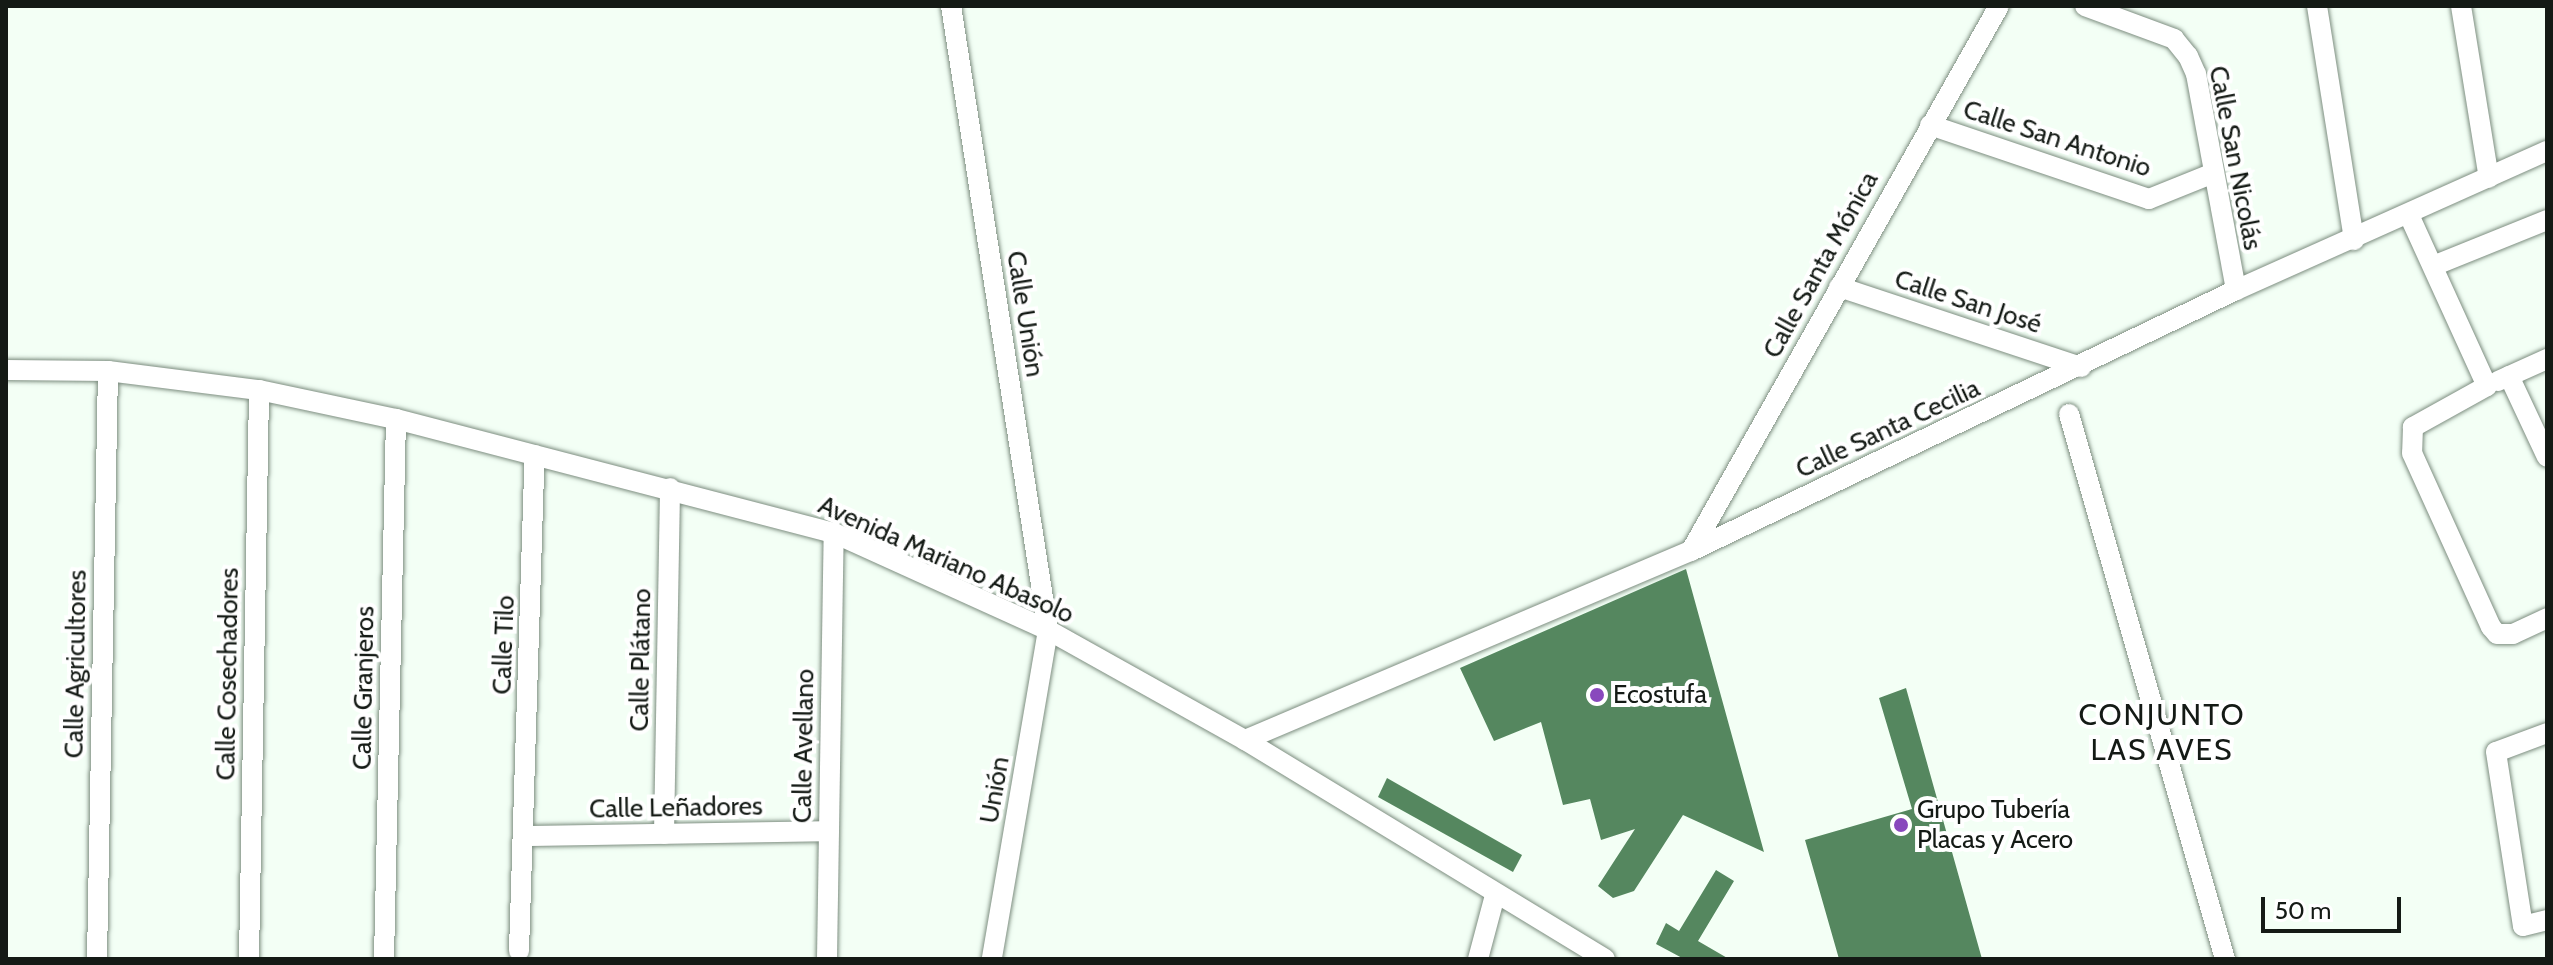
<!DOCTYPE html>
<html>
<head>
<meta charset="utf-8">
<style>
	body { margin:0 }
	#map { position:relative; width:2553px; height:965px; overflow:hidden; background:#f3fff5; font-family:Cabin,sans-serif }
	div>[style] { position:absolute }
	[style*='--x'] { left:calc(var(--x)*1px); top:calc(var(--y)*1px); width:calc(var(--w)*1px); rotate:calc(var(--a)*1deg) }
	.building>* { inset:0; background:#55875f }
	.roads { filter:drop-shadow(0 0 2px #7d8e80) drop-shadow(0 0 2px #7d8e80) }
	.minor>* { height:20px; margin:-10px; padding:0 10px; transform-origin:10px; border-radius:10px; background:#fff }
	.dots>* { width:22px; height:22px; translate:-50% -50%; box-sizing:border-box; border:4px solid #fff; border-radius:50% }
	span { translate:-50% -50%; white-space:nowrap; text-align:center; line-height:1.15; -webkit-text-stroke:8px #fff; paint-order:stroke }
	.street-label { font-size:26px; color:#141a15 }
	.poi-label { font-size:26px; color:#141a15 }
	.left { translate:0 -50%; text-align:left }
	.quarter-label { font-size:30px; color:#141a15; letter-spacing:2px }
	.frame { position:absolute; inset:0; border:8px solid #141a15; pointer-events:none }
	.scale { position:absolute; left:2261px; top:897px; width:140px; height:36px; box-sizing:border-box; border:4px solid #141a15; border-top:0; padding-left:10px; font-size:24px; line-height:28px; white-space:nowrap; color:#141a15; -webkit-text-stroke:6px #fff; paint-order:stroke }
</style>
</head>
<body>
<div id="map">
	<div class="building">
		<div style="clip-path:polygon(1686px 569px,1764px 852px,1683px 815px,1634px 891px,1613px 898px,1598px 886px,1635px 829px,1601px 840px,1590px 799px,1563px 805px,1541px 722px,1494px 741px,1460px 668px)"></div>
		<div style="clip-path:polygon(1906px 688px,1982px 959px,1839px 959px,1805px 840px,1912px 809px,1879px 698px)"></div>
		<div style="clip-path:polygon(1387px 778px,1522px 855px,1513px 872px,1378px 797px)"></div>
		<div style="clip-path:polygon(1716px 870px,1734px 881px,1698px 941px,1729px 959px,1684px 959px,1656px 944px,1666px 923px,1679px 931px)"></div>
	</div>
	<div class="roads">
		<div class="minor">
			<div style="--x:951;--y:6;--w:631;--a:81.16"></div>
			<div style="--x:1048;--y:630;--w:334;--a:99.7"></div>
			<div style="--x:2085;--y:6;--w:95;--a:20.3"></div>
			<div style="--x:2174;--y:39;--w:22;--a:51"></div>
			<div style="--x:2188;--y:56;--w:20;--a:66"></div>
			<div style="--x:2196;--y:74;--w:220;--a:79.5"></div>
			<div style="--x:2317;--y:6;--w:237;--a:81"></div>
			<div style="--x:2461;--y:6;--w:174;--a:80.8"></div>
			<div style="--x:1930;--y:125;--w:231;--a:18.7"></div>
			<div style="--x:2149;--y:199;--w:67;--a:-22"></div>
			<div style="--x:2409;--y:215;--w:188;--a:65.5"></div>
			<div style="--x:2487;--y:386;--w:85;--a:151"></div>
			<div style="--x:2413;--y:427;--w:26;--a:92"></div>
			<div style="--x:2412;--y:453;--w:191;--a:65.6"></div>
			<div style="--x:2491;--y:627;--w:9;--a:49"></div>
			<div style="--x:2497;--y:634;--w:16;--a:0"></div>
			<div style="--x:2513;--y:634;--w:38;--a:-25"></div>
			<div style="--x:2433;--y:266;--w:123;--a:-22"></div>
			<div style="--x:1839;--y:287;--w:255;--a:18.3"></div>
			<div style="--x:6;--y:370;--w:102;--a:0.6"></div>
			<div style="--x:108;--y:371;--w:152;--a:7.2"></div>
			<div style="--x:259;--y:390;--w:140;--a:12"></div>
			<div style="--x:396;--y:419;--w:453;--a:14.6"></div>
			<div style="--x:834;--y:533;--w:235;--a:24.4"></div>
			<div style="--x:1048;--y:630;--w:226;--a:29.2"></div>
			<div style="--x:1245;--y:740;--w:421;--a:31.3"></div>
			<div style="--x:2509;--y:376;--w:89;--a:64.9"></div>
			<div style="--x:2498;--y:381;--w:54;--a:-24.2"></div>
			<div style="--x:2069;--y:414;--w:567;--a:74.03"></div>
			<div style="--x:1691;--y:551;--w:626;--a:-60.53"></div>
			<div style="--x:2547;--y:733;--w:54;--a:159.6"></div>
			<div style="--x:2496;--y:752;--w:176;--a:81.2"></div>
			<div style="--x:2523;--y:926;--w:25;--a:-14"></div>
			<div style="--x:1245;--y:740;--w:484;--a:-23"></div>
			<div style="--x:1691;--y:551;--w:604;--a:-25.59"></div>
			<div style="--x:2236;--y:290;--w:341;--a:-24.1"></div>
			<div style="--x:664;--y:834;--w:346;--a:-89"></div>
			<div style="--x:525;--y:836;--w:304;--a:-0.9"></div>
			<div style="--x:519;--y:951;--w:496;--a:-88.2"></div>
			<div style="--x:97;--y:959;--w:588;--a:-88.93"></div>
			<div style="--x:249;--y:959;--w:569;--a:-88.99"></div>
			<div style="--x:384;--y:959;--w:540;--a:-88.73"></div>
			<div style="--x:827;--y:959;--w:426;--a:-89.1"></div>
			<div style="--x:1478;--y:959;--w:66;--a:-75.1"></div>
		</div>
	</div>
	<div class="dots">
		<div style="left:1597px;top:695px;background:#8948bd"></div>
		<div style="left:1901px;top:825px;background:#8948bd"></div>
	</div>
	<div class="street-label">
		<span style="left:2057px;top:139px;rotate:18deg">Calle San Antonio</span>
		<span style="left:2235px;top:158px;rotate:79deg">Calle San Nicolás</span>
		<span style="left:1821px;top:265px;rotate:-61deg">Calle Santa Mónica</span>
		<span style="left:1968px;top:302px;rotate:18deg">Calle San José</span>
		<span style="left:1025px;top:314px;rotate:81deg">Calle Unión</span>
		<span style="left:1888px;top:429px;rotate:-25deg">Calle Santa Cecilia</span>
		<span style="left:946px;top:560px;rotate:24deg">Avenida Mariano Abasolo</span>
		<span style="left:504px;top:645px;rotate:-88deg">Calle Tilo</span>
		<span style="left:641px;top:660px;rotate:-89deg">Calle Plátano</span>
		<span style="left:76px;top:664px;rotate:-89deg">Calle Agricultores</span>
		<span style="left:228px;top:674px;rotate:-89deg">Calle Cosechadores</span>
		<span style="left:364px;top:688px;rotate:-89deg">Calle Granjeros</span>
		<span style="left:804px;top:746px;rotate:-89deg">Calle Avellano</span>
		<span style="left:995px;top:790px;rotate:-80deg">Unión</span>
		<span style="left:676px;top:808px;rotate:-1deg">Calle Leñadores</span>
	</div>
	<div class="poi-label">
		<span class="left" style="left:1613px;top:695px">Ecostufa</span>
		<span class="left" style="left:1917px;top:825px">Grupo Tubería<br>Placas y Acero</span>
	</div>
	<div class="quarter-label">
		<span style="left:2162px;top:732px">CONJUNTO<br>LAS AVES</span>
	</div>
	<div class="frame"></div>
	<div class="scale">50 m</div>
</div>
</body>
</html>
